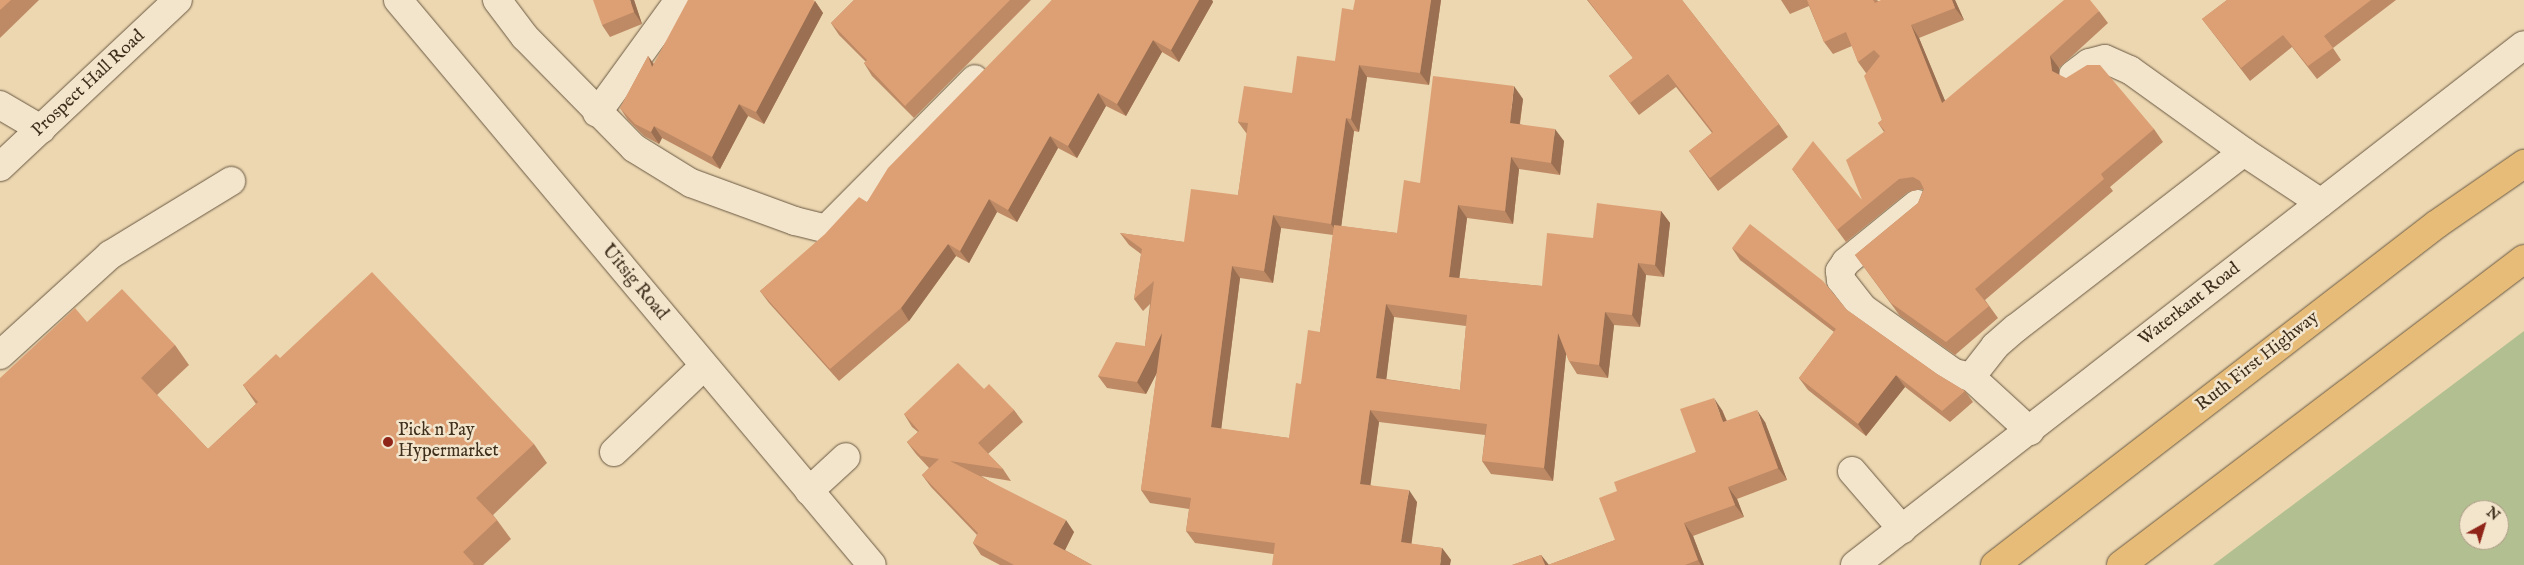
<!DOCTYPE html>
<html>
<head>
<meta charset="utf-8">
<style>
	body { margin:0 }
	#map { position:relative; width:2524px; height:565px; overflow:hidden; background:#ecd7b1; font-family:"IM FELL English",serif }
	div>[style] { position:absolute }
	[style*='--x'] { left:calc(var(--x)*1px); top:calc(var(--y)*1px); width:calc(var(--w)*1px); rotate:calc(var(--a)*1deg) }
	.green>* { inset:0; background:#b2bf90 }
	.roads { filter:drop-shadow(0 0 1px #6a5841) drop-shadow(0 0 1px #6a5841) }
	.minor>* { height:28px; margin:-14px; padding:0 14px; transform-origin:14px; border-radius:14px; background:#f3e5cc }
	.highway>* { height:28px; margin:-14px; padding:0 14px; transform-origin:14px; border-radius:14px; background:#e6bc78 }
	.wall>* { inset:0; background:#be8a65 }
	.shaded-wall>* { inset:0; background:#9b7052 }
	.building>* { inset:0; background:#dda075 }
	.dots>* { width:14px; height:14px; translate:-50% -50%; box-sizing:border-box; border:2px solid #f3e5cc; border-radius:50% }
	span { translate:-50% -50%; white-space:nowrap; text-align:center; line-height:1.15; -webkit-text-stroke:5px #f3e5cc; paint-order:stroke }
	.street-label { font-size:18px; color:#3e2e1c }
	.poi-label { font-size:18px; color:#3e2e1c }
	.left { translate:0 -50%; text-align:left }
	.north { position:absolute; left:2459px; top:500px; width:50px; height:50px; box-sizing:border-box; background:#f3e5cc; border:1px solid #ab9c86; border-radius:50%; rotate:39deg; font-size:14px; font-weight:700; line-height:20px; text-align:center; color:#3e2e1c }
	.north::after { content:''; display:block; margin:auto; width:18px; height:22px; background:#8f2418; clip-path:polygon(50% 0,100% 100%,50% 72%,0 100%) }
</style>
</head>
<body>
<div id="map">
	<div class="green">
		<div style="clip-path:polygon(evenodd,2524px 331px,2524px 565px,2213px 565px,2524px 331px,2469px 510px,2499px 510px,2499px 540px,2469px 540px,2469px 510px)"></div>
	</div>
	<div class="roads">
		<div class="minor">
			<div style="--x:398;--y:0;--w:737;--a:50.01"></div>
			<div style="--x:497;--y:0;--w:46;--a:52.9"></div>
			<div style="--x:525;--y:37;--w:156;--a:45.5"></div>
			<div style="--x:634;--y:148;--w:67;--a:31.6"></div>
			<div style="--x:691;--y:183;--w:111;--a:20.1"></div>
			<div style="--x:795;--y:221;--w:32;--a:14"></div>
			<div style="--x:826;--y:229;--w:211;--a:-45.2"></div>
			<div style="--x:2073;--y:75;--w:20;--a:-37"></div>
			<div style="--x:2089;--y:63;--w:16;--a:-14"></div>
			<div style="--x:2105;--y:59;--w:27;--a:24"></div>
			<div style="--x:2130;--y:70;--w:140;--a:35.7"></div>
			<div style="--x:0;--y:105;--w:48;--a:30.3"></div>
			<div style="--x:597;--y:113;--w:140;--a:-54"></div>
			<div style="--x:0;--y:167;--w:244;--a:-43.2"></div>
			<div style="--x:1917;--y:204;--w:92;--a:140.8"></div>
			<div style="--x:1846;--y:262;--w:11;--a:124"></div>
			<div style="--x:1840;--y:271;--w:9;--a:84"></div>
			<div style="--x:1841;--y:280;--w:37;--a:52"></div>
			<div style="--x:1864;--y:309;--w:110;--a:35.4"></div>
			<div style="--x:1954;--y:373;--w:17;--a:13"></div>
			<div style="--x:0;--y:355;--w:149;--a:-42.3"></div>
			<div style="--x:110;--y:255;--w:142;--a:-31.4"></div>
			<div style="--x:2030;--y:431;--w:80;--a:-137.5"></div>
			<div style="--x:1971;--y:377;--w:39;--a:-52"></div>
			<div style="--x:1995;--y:346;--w:28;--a:-41"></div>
			<div style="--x:2016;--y:328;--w:288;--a:-37.7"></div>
			<div style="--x:2244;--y:152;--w:92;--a:33.5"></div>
			<div style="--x:614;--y:452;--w:123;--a:-43.7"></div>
			<div style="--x:1852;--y:471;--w:77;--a:49.2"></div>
			<div style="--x:809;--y:491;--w:50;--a:-42.6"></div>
			<div style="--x:1855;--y:565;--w:847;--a:-37.86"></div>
		</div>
		<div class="highway">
			<div style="--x:1995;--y:565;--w:558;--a:-37.65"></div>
			<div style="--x:2437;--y:224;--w:106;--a:-34.6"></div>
			<div style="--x:2121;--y:565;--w:506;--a:-37.21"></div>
		</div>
	</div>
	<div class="wall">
		<div style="clip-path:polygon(0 0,39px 0,0 38px)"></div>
		<div style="clip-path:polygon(634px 0,642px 24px,610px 37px,602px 25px)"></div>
		<div style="clip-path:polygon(854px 0,1031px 0,914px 118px,872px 76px,864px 63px,866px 62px,839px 35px,831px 23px)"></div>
		<div style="clip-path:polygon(1052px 0,1212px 0,1213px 2px,1179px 62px,1162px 52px,1126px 116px,1106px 106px,1077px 158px,1058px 148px,1017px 222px,997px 212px,969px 263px,956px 256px,909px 321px,839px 381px,769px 303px,760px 291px,867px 202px)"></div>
		<div style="clip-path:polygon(evenodd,1441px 0,1429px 85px,1367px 77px,1359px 132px,1354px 131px,1341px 226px,1397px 233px,1420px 183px,1523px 99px,1520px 124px,1564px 141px,1560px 175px,1519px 169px,1513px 224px,1467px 218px,1459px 278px,1542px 286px,1593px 238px,1661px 211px,1670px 223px,1664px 277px,1646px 275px,1640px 327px,1614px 325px,1608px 378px,1577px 374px,1569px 361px,1566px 354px,1553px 481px,1491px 474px,1482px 461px,1485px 435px,1379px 422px,1370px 485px,1417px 502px,1411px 544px,1442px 548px,1451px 560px,1273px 554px,1195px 543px,1186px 531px,1189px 509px,1150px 503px,1141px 490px,1157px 372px,1146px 394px,1107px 388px,1098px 376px,1145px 346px,1150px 304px,1143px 311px,1134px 299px,1141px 254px,1129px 245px,1120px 233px,1184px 242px,1238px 195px,1247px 134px,1238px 122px,1292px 93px,1335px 61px,1353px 10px,1441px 0,1281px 228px,1333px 235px,1320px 332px,1301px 384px,1289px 438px,1221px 429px,1240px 278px,1273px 283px,1281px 228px,1441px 0,1394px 317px,1466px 326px,1460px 390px,1386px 379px,1394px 317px)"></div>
		<div style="clip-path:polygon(1587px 0,1682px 0,1779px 124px,1788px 137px,1718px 191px,1689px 151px,1712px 133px,1676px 87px,1639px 115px,1609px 76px,1633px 58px)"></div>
		<div style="clip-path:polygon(1781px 0,1877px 0,1878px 1px,1955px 0,1964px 20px,1919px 38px,1945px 101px,2099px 11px,2108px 23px,2059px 68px,2059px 75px,2154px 129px,2163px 142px,2110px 187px,2113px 191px,1985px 300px,1998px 318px,1955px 355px,1900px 316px,1855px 255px,1918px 203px,1923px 190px,1922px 189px,1908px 192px,1846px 242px,1792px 169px,1862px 200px,1884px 132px,1878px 123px,1882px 120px,1866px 73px,1858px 62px,1852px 46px,1833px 54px,1824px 42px,1809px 6px,1790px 14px)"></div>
		<div style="clip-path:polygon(2227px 0,2396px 0,2333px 48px,2341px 60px,2317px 79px,2292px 47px,2250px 81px,2202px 19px)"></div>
		<div style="clip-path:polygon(815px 1px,823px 13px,764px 124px,748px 116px,720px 169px,662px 138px,659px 144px,644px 136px,628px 120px,620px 108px,648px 56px,654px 64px)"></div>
		<div style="clip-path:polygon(1732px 248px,1847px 310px,1937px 374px,1965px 391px,1973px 402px,1950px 422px,1905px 387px,1866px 436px,1808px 390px,1799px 378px,1834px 332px,1740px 260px)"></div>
		<div style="clip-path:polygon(87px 322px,175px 345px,189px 365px,157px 395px,208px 449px,256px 404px,243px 385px,280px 358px,534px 444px,547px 463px,493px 515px,497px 520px,511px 539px,483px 565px,0 565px)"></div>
		<div style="clip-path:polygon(984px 389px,1014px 410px,1023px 422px,988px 454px,1003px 469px,1011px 481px,981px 476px,1074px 532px,1065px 550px,1092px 565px,1000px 565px,981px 555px,973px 543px,977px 535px,931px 487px,922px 475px,929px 468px,916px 454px,907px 442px,918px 432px,912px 427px,904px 414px)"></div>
		<div style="clip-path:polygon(1722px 410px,1727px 421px,1765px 422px,1787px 480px,1737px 499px,1744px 517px,1693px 536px,1704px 565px,1512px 565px,1541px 555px,1548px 565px,1615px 540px,1617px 491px,1696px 452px)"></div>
	</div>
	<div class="shaded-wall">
		<div style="clip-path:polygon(630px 0,634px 0,642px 24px,634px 12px)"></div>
		<div style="clip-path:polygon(1199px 0,1212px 0,1213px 2px,1179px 62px,1171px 50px)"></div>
		<div style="clip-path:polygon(1431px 0,1441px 0,1429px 85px,1420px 73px)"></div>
		<div style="clip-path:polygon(1952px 0,1955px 0,1964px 20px,1955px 8px)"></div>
		<div style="clip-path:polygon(815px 1px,823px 13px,764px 124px,756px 112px)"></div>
		<div style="clip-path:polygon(1911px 25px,1919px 38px,1951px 115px,1942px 103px)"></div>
		<div style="clip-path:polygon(1153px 40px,1162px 52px,1126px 116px,1117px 104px)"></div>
		<div style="clip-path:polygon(648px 56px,656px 68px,652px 67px)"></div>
		<div style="clip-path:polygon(2050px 56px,2059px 68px,2060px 84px,2052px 71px)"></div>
		<div style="clip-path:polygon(1359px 65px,1367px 77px,1359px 132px,1351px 119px)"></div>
		<div style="clip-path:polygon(1514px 86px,1523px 99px,1518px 135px,1510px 123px)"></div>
		<div style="clip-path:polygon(1098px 93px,1106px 106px,1077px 158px,1068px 146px)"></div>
		<div style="clip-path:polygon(739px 104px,748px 116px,720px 169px,712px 157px)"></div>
		<div style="clip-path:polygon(1346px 118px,1354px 131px,1340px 236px,1331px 224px)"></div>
		<div style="clip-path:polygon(654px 126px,662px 138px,659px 144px,651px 132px)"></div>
		<div style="clip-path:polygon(1555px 129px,1564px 141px,1560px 175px,1551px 163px)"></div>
		<div style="clip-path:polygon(1050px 136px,1058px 148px,1017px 222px,1008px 210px)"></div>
		<div style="clip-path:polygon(1511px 157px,1519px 169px,1513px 224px,1505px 211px)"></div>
		<div style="clip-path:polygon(989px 199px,997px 212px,969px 263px,960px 251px)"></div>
		<div style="clip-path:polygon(1458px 205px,1467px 218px,1458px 289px,1449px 277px)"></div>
		<div style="clip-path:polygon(1661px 211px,1670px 223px,1664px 277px,1655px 265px)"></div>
		<div style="clip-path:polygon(1273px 215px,1281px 228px,1273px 283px,1264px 271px)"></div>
		<div style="clip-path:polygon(948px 244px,956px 256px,909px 321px,901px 308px)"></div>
		<div style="clip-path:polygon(1638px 263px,1646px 275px,1640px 327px,1632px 315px)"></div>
		<div style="clip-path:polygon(1232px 266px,1240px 278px,1220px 439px,1211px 427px)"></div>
		<div style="clip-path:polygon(1386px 304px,1394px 317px,1385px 390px,1376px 378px)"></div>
		<div style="clip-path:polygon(1605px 312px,1614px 325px,1608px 378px,1599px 365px)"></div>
		<div style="clip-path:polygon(1162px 333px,1171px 346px,1146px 394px,1137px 382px)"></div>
		<div style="clip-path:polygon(1558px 333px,1567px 345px,1553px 481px,1544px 468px)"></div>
		<div style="clip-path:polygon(1896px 375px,1905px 387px,1866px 436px,1858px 424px)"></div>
		<div style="clip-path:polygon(1714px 398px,1722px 410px,1732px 434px,1723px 422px)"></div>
		<div style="clip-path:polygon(1370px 410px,1379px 422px,1369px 496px,1360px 484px)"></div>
		<div style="clip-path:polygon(1757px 410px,1765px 422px,1787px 480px,1778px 468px)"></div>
		<div style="clip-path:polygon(1728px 487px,1737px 499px,1744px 517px,1735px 505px)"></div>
		<div style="clip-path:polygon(1409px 490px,1417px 502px,1410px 555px,1401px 542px)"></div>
		<div style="clip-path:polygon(1066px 520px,1074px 532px,1062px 556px,1053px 544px)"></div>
		<div style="clip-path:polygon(1684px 523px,1693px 536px,1704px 565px,1701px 565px,1698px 560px)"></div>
		<div style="clip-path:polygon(1442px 548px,1451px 560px,1450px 565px,1440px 565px)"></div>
		<div style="clip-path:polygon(1541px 555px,1549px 565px,1545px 565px)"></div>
	</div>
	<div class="building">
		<div style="clip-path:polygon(0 0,11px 0,0 10px)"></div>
		<div style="clip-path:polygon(593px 0,630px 0,634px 12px,602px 25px)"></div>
		<div style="clip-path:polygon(688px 0,813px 0,815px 1px,756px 112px,739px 104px,712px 157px,654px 126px,651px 132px,635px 124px,620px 108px,648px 56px,652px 67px)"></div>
		<div style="clip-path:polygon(854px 0,1010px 0,905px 106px,864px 63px,867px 60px,831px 23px)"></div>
		<div style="clip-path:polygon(1052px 0,1199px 0,1171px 50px,1153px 40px,1117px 104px,1098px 93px,1068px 146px,1050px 136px,1008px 210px,989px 199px,960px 251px,948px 244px,901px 308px,830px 369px,760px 291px,825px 234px,859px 197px,867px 202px,888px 168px)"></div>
		<div style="clip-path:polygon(evenodd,1355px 0,1431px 0,1420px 73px,1359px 65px,1351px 119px,1346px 118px,1331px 224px,1273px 215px,1264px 271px,1232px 266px,1211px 427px,1289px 438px,1296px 383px,1301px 384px,1308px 330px,1320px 332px,1334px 225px,1397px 233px,1404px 180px,1420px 183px,1433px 76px,1514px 86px,1510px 123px,1555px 129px,1551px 163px,1511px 157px,1505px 211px,1458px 205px,1449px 277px,1542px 286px,1547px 233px,1593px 238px,1597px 203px,1661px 211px,1655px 265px,1638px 263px,1632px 315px,1605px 312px,1599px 365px,1569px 361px,1558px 333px,1544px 468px,1482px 461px,1487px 424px,1370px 410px,1360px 484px,1409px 490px,1401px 542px,1442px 548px,1440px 565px,1272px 565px,1275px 543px,1186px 531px,1191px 498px,1141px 490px,1162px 333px,1137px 382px,1098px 376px,1116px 342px,1145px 346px,1154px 281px,1134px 299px,1142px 249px,1120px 233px,1184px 242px,1191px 189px,1238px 195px,1248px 123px,1238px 122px,1244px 86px,1292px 93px,1297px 56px,1335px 61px,1342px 8px,1353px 10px,1355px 0,1386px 304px,1467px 315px,1460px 390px,1376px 378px,1386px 304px)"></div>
		<div style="clip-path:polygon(1588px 0,1682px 0,1779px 124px,1710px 178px,1689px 151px,1713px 132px,1668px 74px,1630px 103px,1609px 76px,1633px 58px)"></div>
		<div style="clip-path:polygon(1807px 0,1873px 0,1875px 3px,1881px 0,1952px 0,1955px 8px,1911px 25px,1942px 103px,2064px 0,2090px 0,2099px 11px,2050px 56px,2052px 71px,2066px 78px,2087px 65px,2100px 65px,2154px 129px,2101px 174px,2104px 179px,1975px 289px,1989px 306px,1946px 342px,1891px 303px,1855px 255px,1918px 203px,1924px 189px,1920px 181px,1913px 177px,1899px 179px,1837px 230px,1792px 169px,1813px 141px,1862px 200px,1846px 160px,1885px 131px,1878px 123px,1882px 120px,1864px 76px,1880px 56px,1874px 50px,1858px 62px,1846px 32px,1824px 42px)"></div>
		<div style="clip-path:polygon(2227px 0,2371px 0,2324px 36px,2333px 48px,2308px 66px,2283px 35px,2241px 68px,2202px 19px)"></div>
		<div style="clip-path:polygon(1750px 224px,1823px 281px,1847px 310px,1937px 374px,1965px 391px,1942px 411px,1896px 375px,1858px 424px,1799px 378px,1836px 329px,1732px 248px)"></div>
		<div style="clip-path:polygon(372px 272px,534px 444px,476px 498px,497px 520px,463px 552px,474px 564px,472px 565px,0 565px,0 378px,75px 308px,87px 322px,122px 289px,175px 345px,141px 378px,208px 449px,258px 402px,243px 385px,276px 354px,280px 358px)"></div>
		<div style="clip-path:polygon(958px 363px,984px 389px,989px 384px,1014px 410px,978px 443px,1003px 469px,950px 461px,1066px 520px,1053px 544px,1092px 565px,1014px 565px,973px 543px,978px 533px,922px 475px,939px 459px,921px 456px,907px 442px,919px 431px,904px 414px)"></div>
		<div style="clip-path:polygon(1714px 398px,1723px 422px,1757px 410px,1778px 468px,1728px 487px,1735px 505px,1684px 523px,1698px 560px,1685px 565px,1548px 565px,1615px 540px,1599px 498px,1617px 491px,1614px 482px,1696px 452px,1680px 409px)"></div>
		<div style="clip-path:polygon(1541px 555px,1545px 565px,1512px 565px)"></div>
	</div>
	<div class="dots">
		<div style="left:388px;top:442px;background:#8f2418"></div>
	</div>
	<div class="street-label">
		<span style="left:89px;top:84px;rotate:-43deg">Prospect Hall Road</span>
		<span style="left:634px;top:283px;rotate:50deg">Uitsig Road</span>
		<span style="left:2190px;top:305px;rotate:-38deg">Waterkant Road</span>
		<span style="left:2258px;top:362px;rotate:-38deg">Ruth First Highway</span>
	</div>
	<div class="poi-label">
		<span class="left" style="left:398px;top:442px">Pick n Pay<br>Hypermarket</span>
	</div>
	<div class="north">N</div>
</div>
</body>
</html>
